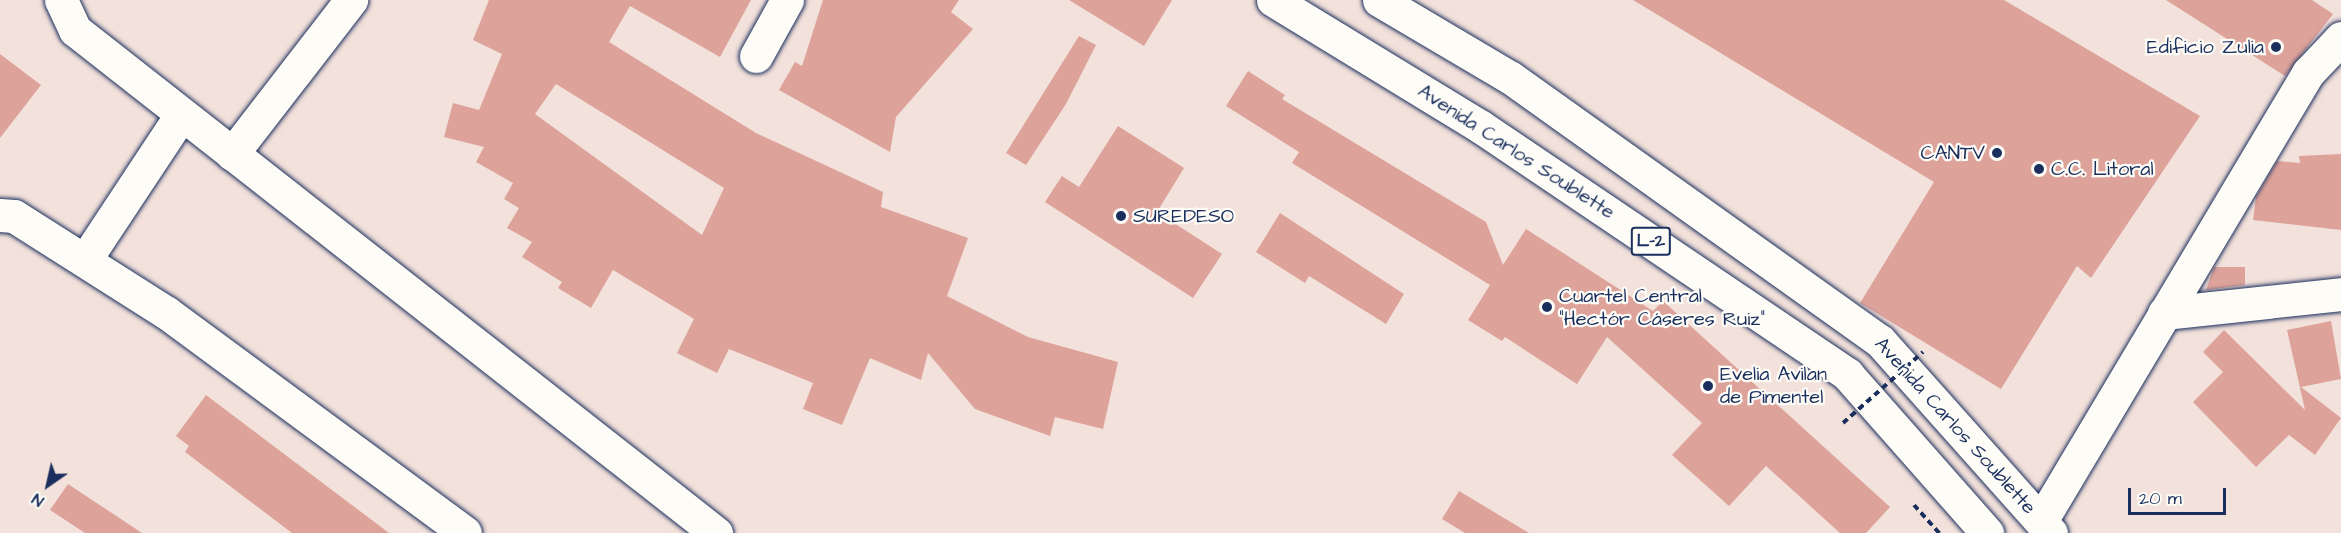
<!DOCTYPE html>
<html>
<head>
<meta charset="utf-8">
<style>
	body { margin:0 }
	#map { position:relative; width:2341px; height:533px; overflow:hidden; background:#f3e1db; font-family:"Architects Daughter",sans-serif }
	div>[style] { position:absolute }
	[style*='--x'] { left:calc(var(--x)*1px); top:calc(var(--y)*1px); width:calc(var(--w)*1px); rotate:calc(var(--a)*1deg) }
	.building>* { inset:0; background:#dda39b }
	.path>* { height:4px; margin-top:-2px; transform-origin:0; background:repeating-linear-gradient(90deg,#1b2f5e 0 6px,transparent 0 10.5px) }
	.roads { filter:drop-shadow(0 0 2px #1b2f5e) drop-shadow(0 0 2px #1b2f5e) }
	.minor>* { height:33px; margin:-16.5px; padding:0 16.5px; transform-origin:16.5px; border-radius:16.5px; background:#fdfcf7 }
	.major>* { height:33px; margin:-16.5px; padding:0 16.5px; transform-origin:16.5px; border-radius:16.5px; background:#fdfcf7 }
	.path-bridge>* { height:4px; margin-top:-2px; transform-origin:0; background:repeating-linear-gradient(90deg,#1b2f5e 0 6px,transparent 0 10.5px) }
	.dots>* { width:16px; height:16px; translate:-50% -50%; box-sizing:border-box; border:3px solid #fdfcf7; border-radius:50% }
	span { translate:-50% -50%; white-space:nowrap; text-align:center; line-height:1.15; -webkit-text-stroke:4.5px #fdfcf7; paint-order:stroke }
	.shield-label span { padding:2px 4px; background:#fdfcf7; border:2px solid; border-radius:4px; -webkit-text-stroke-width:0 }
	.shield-label { font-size:18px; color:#1b2f5e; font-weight:700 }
	.poi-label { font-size:20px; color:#1b2f5e }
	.right { translate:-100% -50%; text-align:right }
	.left { translate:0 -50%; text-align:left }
	.street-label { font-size:20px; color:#1b2f5e }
	.north { position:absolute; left:18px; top:455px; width:60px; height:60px; -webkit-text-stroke:4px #fdfcf7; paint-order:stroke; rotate:214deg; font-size:16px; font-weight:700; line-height:24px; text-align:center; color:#1b2f5e }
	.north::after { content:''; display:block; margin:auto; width:21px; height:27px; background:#1b2f5e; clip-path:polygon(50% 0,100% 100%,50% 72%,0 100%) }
	.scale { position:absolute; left:2128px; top:488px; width:98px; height:27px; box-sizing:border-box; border:3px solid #1b2f5e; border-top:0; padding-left:8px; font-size:18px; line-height:21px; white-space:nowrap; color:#1b2f5e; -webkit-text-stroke:4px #fdfcf7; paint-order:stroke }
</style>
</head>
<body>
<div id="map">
	<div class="building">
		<div style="clip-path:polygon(evenodd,489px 0,751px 0,720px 57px,630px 6px,609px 42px,756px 133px,883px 192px,881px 207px,968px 238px,947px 296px,1028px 337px,1118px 362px,1103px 429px,1055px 417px,1050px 436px,975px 409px,928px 353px,921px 380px,870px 358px,842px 425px,803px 409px,813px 383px,729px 349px,717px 373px,677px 353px,694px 319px,613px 270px,591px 308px,558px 288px,562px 282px,522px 257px,532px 242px,507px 228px,519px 208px,504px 199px,513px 183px,476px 162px,484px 147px,444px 137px,453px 103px,479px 110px,502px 54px,473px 40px,489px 0,556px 84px,724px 188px,702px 235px,535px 114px,556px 84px)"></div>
		<div style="clip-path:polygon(823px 0,959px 0,951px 12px,973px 29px,896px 117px,890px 152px,779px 90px,795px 62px,802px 66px)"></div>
		<div style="clip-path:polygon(1069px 0,1172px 0,1144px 46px)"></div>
		<div style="clip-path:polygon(1633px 0,2004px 0,2200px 116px,2091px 278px,2077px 266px,2001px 389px,1860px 303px,1934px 182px)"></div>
		<div style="clip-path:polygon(2166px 0,2312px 0,2333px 14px,2285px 76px)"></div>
		<div style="clip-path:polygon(1079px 36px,1096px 45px,1066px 104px,1026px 165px,1006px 153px)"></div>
		<div style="clip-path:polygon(0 54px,41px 85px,0 138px)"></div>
		<div style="clip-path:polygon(1248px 71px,1285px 95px,1282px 99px,1486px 222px,1503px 265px,1526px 229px,1653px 311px,1663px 301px,1890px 507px,1866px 533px,1840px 533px,1766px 466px,1729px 506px,1672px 455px,1702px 423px,1607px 337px,1577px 384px,1505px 337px,1502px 341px,1468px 320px,1490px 285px,1292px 163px,1299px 152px,1226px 106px)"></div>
		<div style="clip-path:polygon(1118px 126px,1184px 168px,1157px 212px,1222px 254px,1193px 298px,1045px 202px,1062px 176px,1079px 187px)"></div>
		<div style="clip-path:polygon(2341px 154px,2341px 230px,2253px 220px,2256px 197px,2277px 161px,2300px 163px,2299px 156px)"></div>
		<div style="clip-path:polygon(1280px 213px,1404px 294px,1386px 324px,1309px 276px,1305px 283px,1256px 252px)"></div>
		<div style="clip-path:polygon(2214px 267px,2245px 267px,2245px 285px,2206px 290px)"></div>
		<div style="clip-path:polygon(2331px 321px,2341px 379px,2301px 387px,2341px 418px,2315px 455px,2289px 435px,2256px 467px,2193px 402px,2223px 372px,2203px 352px,2224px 330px,2305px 410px,2287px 330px)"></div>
		<div style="clip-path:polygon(206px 395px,389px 533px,292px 533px,185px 452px,189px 446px,176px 436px)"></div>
		<div style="clip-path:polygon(68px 484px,142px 533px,85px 533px,50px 510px)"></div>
		<div style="clip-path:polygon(1459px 491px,1529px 533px,1465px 533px,1442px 519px)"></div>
	</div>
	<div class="path">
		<div style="--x:1914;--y:505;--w:38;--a:48"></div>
	</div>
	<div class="roads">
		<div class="minor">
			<div style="--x:61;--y:0;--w:33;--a:65"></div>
			<div style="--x:75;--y:30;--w:815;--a:38.12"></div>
			<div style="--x:756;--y:56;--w:64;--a:-61"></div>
			<div style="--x:232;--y:154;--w:195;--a:-52.3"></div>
			<div style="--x:0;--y:215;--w:14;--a:4"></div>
			<div style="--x:14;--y:216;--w:181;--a:32.4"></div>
			<div style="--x:167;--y:313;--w:370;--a:36.4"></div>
			<div style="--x:85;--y:260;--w:174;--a:-56.5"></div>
			<div style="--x:2164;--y:313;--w:178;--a:-6.1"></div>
			<div style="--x:2041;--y:521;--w:522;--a:-59.21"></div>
			<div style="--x:2308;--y:73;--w:48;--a:-46.7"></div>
		</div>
		<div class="major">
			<div style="--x:1273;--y:0;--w:244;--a:31.4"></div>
			<div style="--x:1481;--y:127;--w:442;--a:34"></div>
			<div style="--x:1847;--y:374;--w:212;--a:48.6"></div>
			<div style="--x:1379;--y:0;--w:153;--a:30.6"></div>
			<div style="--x:1511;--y:78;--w:453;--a:35.5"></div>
			<div style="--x:1880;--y:341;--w:257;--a:48.3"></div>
		</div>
	</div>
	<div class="path-bridge">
		<div style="--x:1843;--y:423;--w:107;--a:-41.6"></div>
	</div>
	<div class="dots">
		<div style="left:2276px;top:47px;background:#1b2f5e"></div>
		<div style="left:1997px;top:153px;background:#1b2f5e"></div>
		<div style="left:2039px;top:169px;background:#1b2f5e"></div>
		<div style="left:1121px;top:216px;background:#1b2f5e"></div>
		<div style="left:1547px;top:307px;background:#1b2f5e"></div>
		<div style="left:1708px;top:386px;background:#1b2f5e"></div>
	</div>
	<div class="shield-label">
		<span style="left:1651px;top:241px">L-2</span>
	</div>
	<div class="poi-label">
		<span class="right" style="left:2264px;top:47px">Edificio Zulia</span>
		<span class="right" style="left:1985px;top:153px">CANTV</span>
		<span class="left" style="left:2051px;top:169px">C.C. Litoral</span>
		<span class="left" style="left:1133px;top:216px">SUREDESO</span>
		<span class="left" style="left:1559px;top:308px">Cuartel Central<br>"Hectór Cáseres Ruiz"</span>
		<span class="left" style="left:1720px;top:386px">Evelia Avilan<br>de Pimentel</span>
	</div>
	<div class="street-label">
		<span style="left:1516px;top:152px;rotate:33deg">Avenida Carlos Soublette</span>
		<span style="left:1955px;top:426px;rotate:48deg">Avenida Carlos Soublette</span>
	</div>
	<div class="north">N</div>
	<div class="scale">20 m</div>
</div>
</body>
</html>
